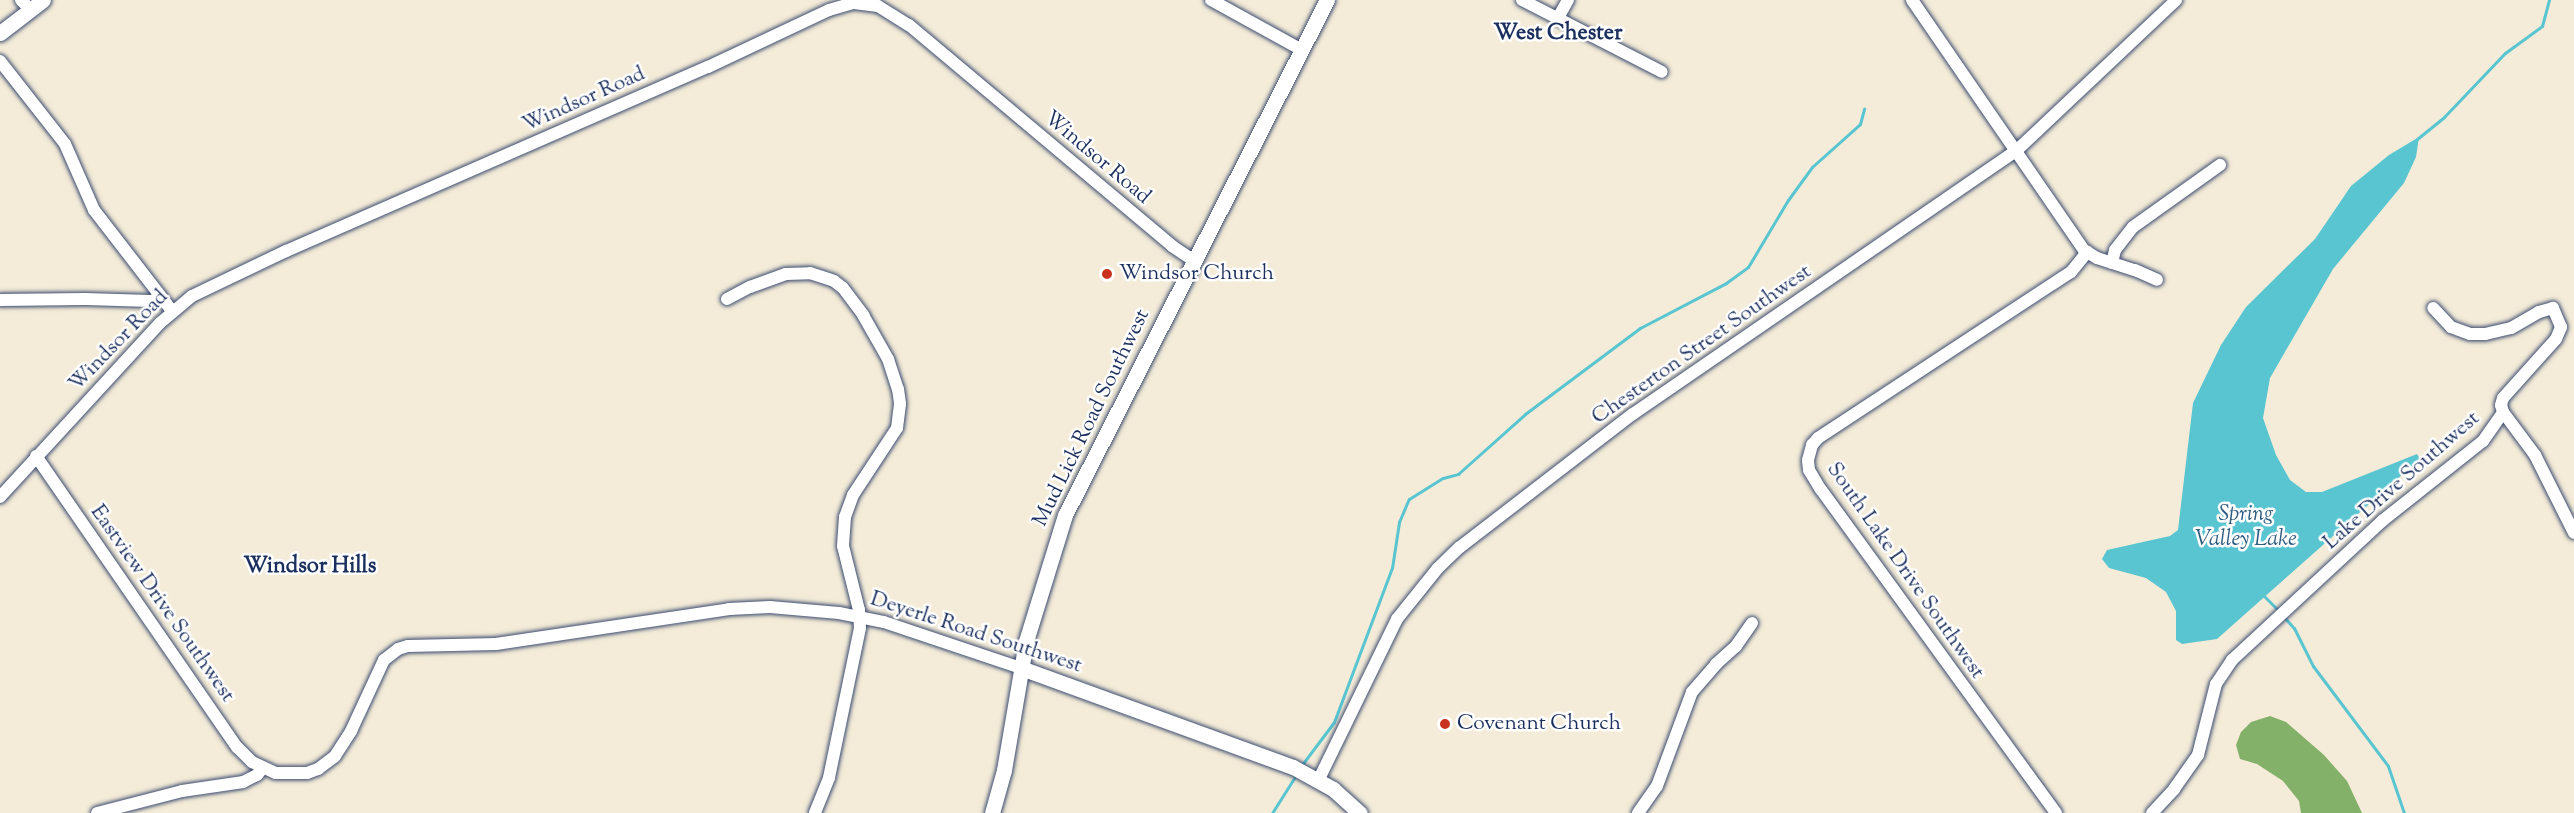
<!DOCTYPE html>
<html>
<head>
<meta charset="utf-8">
<style>
	body { margin:0 }
	#map { position:relative; width:2574px; height:813px; overflow:hidden; background:#f4ecd8; font-family:"Sorts Mill Goudy",serif }
	div>[style] { position:absolute }
	[style*='--x'] { left:calc(var(--x)*1px); top:calc(var(--y)*1px); width:calc(var(--w)*1px); rotate:calc(var(--a)*1deg) }
	.forest>* { inset:0; background:#84b169 }
	.water>* { inset:0; background:#59c5d1 }
	.stream>* { height:3px; margin:-1.5px; padding:0 1.5px; transform-origin:1.5px; border-radius:1.5px; background:#59c5d1 }
	.roads { filter:drop-shadow(0 0 2px #3c4b70) drop-shadow(0 0 2px #3c4b70) }
	.minor>* { height:12px; margin:-6px; padding:0 6px; transform-origin:6px; border-radius:6px; background:#fff }
	.tertiary>* { height:15px; margin:-7.5px; padding:0 7.5px; transform-origin:7.5px; border-radius:7.5px; background:#fff }
	.dots>* { width:16px; height:16px; translate:-50% -50%; box-sizing:border-box; border:3px solid #fff; border-radius:50% }
	span { translate:-50% -50%; white-space:nowrap; text-align:center; line-height:1.15; -webkit-text-stroke:5px #fff; paint-order:stroke }
	.street-label { font-size:21px; color:#1b2f5e }
	.poi-label { font-size:21px; color:#1b2f5e }
	.left { translate:0 -50%; text-align:left }
	.neighbourhood-label { font-size:22px; color:#1b2f5e; font-weight:700 }
	.water-label { font-size:22px; color:#2e5c80; font-style:italic }
</style>
</head>
<body>
<div id="map">
	<div class="forest">
		<div style="clip-path:polygon(2270px 716px,2286px 722px,2324px 755px,2347px 781px,2362px 813px,2301px 813px,2299px 801px,2283px 781px,2257px 764px,2240px 759px,2236px 745px,2241px 732px,2251px 722px)"></div>
	</div>
	<div class="water">
		<div style="clip-path:polygon(2419px 137px,2416px 157px,2404px 183px,2333px 269px,2270px 378px,2263px 418px,2276px 455px,2290px 480px,2306px 492px,2322px 492px,2417px 454px,2420px 459px,2217px 639px,2182px 644px,2176px 640px,2176px 611px,2166px 592px,2146px 578px,2109px 568px,2102px 559px,2107px 550px,2170px 536px,2178px 530px,2193px 403px,2221px 345px,2246px 307px,2315px 239px,2351px 186px,2389px 155px)"></div>
	</div>
	<div class="stream">
		<div style="--x:2417;--y:139;--w:35;--a:-39"></div>
		<div style="--x:2444;--y:117;--w:88;--a:-46.4"></div>
		<div style="--x:2505;--y:53;--w:46;--a:-36.1"></div>
		<div style="--x:2542;--y:26;--w:27;--a:-75"></div>
		<div style="--x:2264;--y:596;--w:23;--a:45"></div>
		<div style="--x:2284;--y:617;--w:15;--a:48"></div>
		<div style="--x:2294;--y:628;--w:42;--a:63.4"></div>
		<div style="--x:2313;--y:666;--w:125;--a:53.1"></div>
		<div style="--x:2388;--y:766;--w:50;--a:71.2"></div>
		<div style="--x:1301;--y:766;--w:55;--a:-53.1"></div>
		<div style="--x:1334;--y:722;--w:165;--a:-69.4"></div>
		<div style="--x:1392;--y:568;--w:47;--a:-81.3"></div>
		<div style="--x:1399;--y:522;--w:25;--a:-67"></div>
		<div style="--x:1409;--y:499;--w:40;--a:-32"></div>
		<div style="--x:1443;--y:478;--w:16;--a:-15"></div>
		<div style="--x:1458;--y:474;--w:90;--a:-41.8"></div>
		<div style="--x:1525;--y:414;--w:144;--a:-36.8"></div>
		<div style="--x:1640;--y:328;--w:97;--a:-27.6"></div>
		<div style="--x:1726;--y:283;--w:27;--a:-36"></div>
		<div style="--x:1748;--y:267;--w:78;--a:-59.2"></div>
		<div style="--x:1788;--y:200;--w:41;--a:-54"></div>
		<div style="--x:1812;--y:167;--w:64;--a:-41.9"></div>
		<div style="--x:1860;--y:124;--w:16;--a:-75"></div>
		<div style="--x:1272;--y:813;--w:45;--a:-57.7"></div>
	</div>
	<div class="roads">
		<div class="minor">
			<div style="--x:21;--y:0;--w:13;--a:45"></div>
			<div style="--x:1211;--y:0;--w:104;--a:28.8"></div>
			<div style="--x:1522;--y:0;--w:157;--a:27.2"></div>
			<div style="--x:1912;--y:0;--w:303;--a:55.5"></div>
			<div style="--x:2084;--y:250;--w:15;--a:32"></div>
			<div style="--x:2097;--y:258;--w:40;--a:18"></div>
			<div style="--x:2135;--y:270;--w:24;--a:24"></div>
			<div style="--x:1558;--y:18;--w:21;--a:-61"></div>
			<div style="--x:0;--y:61;--w:105;--a:51.9"></div>
			<div style="--x:65;--y:144;--w:72;--a:66.3"></div>
			<div style="--x:94;--y:210;--w:128;--a:52.3"></div>
			<div style="--x:2112;--y:263;--w:13;--a:-77"></div>
			<div style="--x:2115;--y:250;--w:29;--a:-52"></div>
			<div style="--x:2133;--y:227;--w:107;--a:-35.5"></div>
			<div style="--x:727;--y:299;--w:26;--a:-28"></div>
			<div style="--x:750;--y:287;--w:38;--a:-20"></div>
			<div style="--x:786;--y:274;--w:24;--a:-2"></div>
			<div style="--x:810;--y:273;--w:25;--a:18"></div>
			<div style="--x:834;--y:281;--w:11;--a:38"></div>
			<div style="--x:843;--y:288;--w:34;--a:53"></div>
			<div style="--x:863;--y:315;--w:51;--a:60.4"></div>
			<div style="--x:888;--y:359;--w:32;--a:72"></div>
			<div style="--x:898;--y:389;--w:15;--a:82"></div>
			<div style="--x:900;--y:404;--w:24;--a:97"></div>
			<div style="--x:897;--y:428;--w:80;--a:123.3"></div>
			<div style="--x:853;--y:495;--w:23;--a:110"></div>
			<div style="--x:845;--y:517;--w:29;--a:94"></div>
			<div style="--x:843;--y:546;--w:66;--a:76"></div>
			<div style="--x:859;--y:610;--w:18;--a:87"></div>
			<div style="--x:860;--y:628;--w:153;--a:101.7"></div>
			<div style="--x:829;--y:778;--w:38;--a:112"></div>
			<div style="--x:0;--y:300;--w:85;--a:-0.7"></div>
			<div style="--x:85;--y:299;--w:66;--a:1.7"></div>
			<div style="--x:151;--y:301;--w:9;--a:-18"></div>
			<div style="--x:2503;--y:412;--w:54;--a:53.3"></div>
			<div style="--x:2535;--y:455;--w:87;--a:63.4"></div>
			<div style="--x:36;--y:456;--w:354;--a:55.4"></div>
			<div style="--x:237;--y:747;--w:21;--a:45"></div>
			<div style="--x:252;--y:762;--w:26;--a:25"></div>
			<div style="--x:276;--y:773;--w:31;--a:0"></div>
			<div style="--x:307;--y:773;--w:12;--a:-20"></div>
			<div style="--x:318;--y:769;--w:21;--a:-37"></div>
			<div style="--x:335;--y:756;--w:30;--a:-57"></div>
			<div style="--x:351;--y:731;--w:78;--a:-65.1"></div>
			<div style="--x:384;--y:660;--w:18;--a:-38"></div>
			<div style="--x:398;--y:649;--w:10;--a:-17"></div>
			<div style="--x:408;--y:646;--w:88;--a:-1.3"></div>
			<div style="--x:496;--y:644;--w:236;--a:-8.5"></div>
			<div style="--x:729;--y:609;--w:41;--a:-2.8"></div>
			<div style="--x:770;--y:607;--w:69;--a:5"></div>
			<div style="--x:839;--y:613;--w:46;--a:11.3"></div>
			<div style="--x:884;--y:622;--w:145;--a:18.6"></div>
			<div style="--x:0;--y:497;--w:236;--a:-47.4"></div>
			<div style="--x:160;--y:323;--w:42;--a:-40.2"></div>
			<div style="--x:192;--y:296;--w:104;--a:-25.6"></div>
			<div style="--x:286;--y:251;--w:460;--a:-23.6"></div>
			<div style="--x:708;--y:67;--w:134;--a:-25.2"></div>
			<div style="--x:829;--y:10;--w:26;--a:-16"></div>
			<div style="--x:854;--y:3;--w:24;--a:7"></div>
			<div style="--x:878;--y:6;--w:36;--a:32"></div>
			<div style="--x:909;--y:25;--w:344;--a:40"></div>
			<div style="--x:1172;--y:246;--w:27;--a:34"></div>
			<div style="--x:1319;--y:779;--w:178;--a:-64"></div>
			<div style="--x:1397;--y:619;--w:65;--a:-51.2"></div>
			<div style="--x:1438;--y:568;--w:30;--a:-44"></div>
			<div style="--x:1460;--y:547;--w:218;--a:-37.6"></div>
			<div style="--x:1633;--y:414;--w:465;--a:-34.5"></div>
			<div style="--x:2016;--y:151;--w:220;--a:-43.3"></div>
			<div style="--x:97;--y:813;--w:88;--a:-14.5"></div>
			<div style="--x:182;--y:791;--w:62;--a:-8.4"></div>
			<div style="--x:243;--y:782;--w:16;--a:-27"></div>
			<div style="--x:257;--y:775;--w:8;--a:-50"></div>
			<div style="--x:1638;--y:813;--w:33;--a:-55"></div>
			<div style="--x:1657;--y:786;--w:100;--a:-69.6"></div>
			<div style="--x:1692;--y:692;--w:37;--a:-49"></div>
			<div style="--x:1716;--y:664;--w:27;--a:-42"></div>
			<div style="--x:1736;--y:646;--w:28;--a:-55"></div>
			<div style="--x:2056;--y:813;--w:399;--a:-126"></div>
			<div style="--x:1821;--y:490;--w:23;--a:-121"></div>
			<div style="--x:1809;--y:470;--w:10;--a:-96"></div>
			<div style="--x:1808;--y:460;--w:16;--a:-75"></div>
			<div style="--x:1812;--y:445;--w:9;--a:-49"></div>
			<div style="--x:1818;--y:438;--w:303;--a:-33.3"></div>
			<div style="--x:2071;--y:272;--w:26;--a:-51"></div>
			<div style="--x:2152;--y:813;--w:33;--a:-47"></div>
			<div style="--x:2174;--y:789;--w:42;--a:-54.8"></div>
			<div style="--x:2198;--y:755;--w:73;--a:-75.8"></div>
			<div style="--x:2216;--y:684;--w:29;--a:-56"></div>
			<div style="--x:2232;--y:660;--w:205;--a:-42.8"></div>
			<div style="--x:2382;--y:521;--w:129;--a:-38.4"></div>
			<div style="--x:2483;--y:441;--w:35;--a:-55"></div>
			<div style="--x:2503;--y:412;--w:7;--a:-106"></div>
			<div style="--x:2501;--y:405;--w:7;--a:-74"></div>
			<div style="--x:2503;--y:398;--w:79;--a:-48.1"></div>
			<div style="--x:2556;--y:339;--w:13;--a:-67"></div>
			<div style="--x:2561;--y:327;--w:21;--a:-113"></div>
			<div style="--x:2553;--y:308;--w:15;--a:164"></div>
			<div style="--x:2539;--y:312;--w:32;--a:150"></div>
			<div style="--x:2511;--y:328;--w:27;--a:167"></div>
			<div style="--x:2485;--y:334;--w:15;--a:180"></div>
			<div style="--x:2470;--y:334;--w:20;--a:-160"></div>
			<div style="--x:2451;--y:327;--w:26;--a:-133"></div>
		</div>
		<div class="tertiary">
			<div style="--x:0;--y:33;--w:54;--a:-37.5"></div>
			<div style="--x:1021;--y:668;--w:289;--a:20"></div>
			<div style="--x:1293;--y:767;--w:46;--a:28.8"></div>
			<div style="--x:1333;--y:789;--w:36;--a:42"></div>
			<div style="--x:992;--y:813;--w:45;--a:-74.4"></div>
			<div style="--x:1004;--y:770;--w:131;--a:-80.3"></div>
			<div style="--x:1026;--y:641;--w:132;--a:-72.8"></div>
			<div style="--x:1065;--y:515;--w:578;--a:-63.04"></div>
		</div>
	</div>
	<div class="dots">
		<div style="left:1107px;top:274px;background:#c8321e"></div>
		<div style="left:1445px;top:724px;background:#c8321e"></div>
	</div>
	<div class="street-label">
		<span style="left:584px;top:100px;rotate:-24deg">Windsor Road</span>
		<span style="left:1097px;top:158px;rotate:40deg">Windsor Road</span>
		<span style="left:119px;top:341px;rotate:-46deg">Windsor Road</span>
		<span style="left:1702px;top:345px;rotate:-35deg">Chesterton Street Southwest</span>
		<span style="left:1092px;top:418px;rotate:-64deg">Mud Lick Road Southwest</span>
		<span style="left:2402px;top:481px;rotate:-41deg">Lake Drive Southwest</span>
		<span style="left:1905px;top:571px;rotate:55deg">South Lake Drive Southwest</span>
		<span style="left:162px;top:604px;rotate:55deg">Eastview Drive Southwest</span>
		<span style="left:976px;top:633px;rotate:18deg">Deyerle Road Southwest</span>
	</div>
	<div class="poi-label">
		<span class="left" style="left:1119px;top:274px">Windsor Church</span>
		<span class="left" style="left:1457px;top:724px">Covenant Church</span>
	</div>
	<div class="neighbourhood-label">
		<span style="left:1558px;top:35px">West Chester</span>
		<span style="left:310px;top:568px">Windsor Hills</span>
	</div>
	<div class="water-label">
		<span style="left:2246px;top:528px">Spring<br>Valley Lake</span>
	</div>
</div>
</body>
</html>
